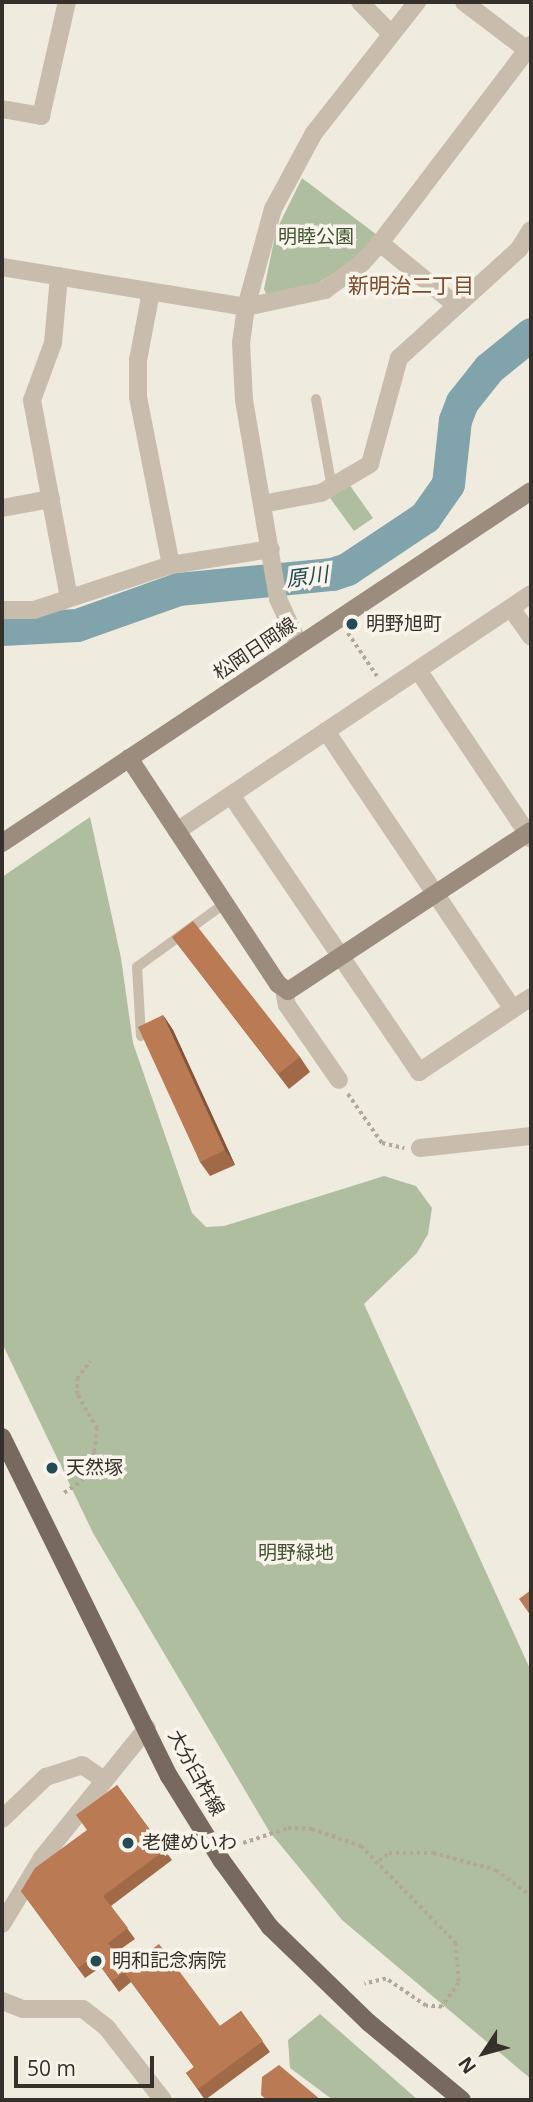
<!DOCTYPE html>
<html>
<head>
<meta charset="utf-8">
<style>
	body { margin:0 }
	#map { position:relative; width:533px; height:2102px; overflow:hidden; background:#f0ebdf; font-family:"Open Sans","Noto Sans JP",sans-serif }
	div>[style] { position:absolute }
	[style*='--x'] { left:calc(var(--x)*1px); top:calc(var(--y)*1px); width:calc(var(--w)*1px); rotate:calc(var(--a)*1deg) }
	.green>* { inset:0; background:#b0bea0 }
	.river>* { height:33px; margin:-16.5px; padding:0 16.5px; transform-origin:16.5px; border-radius:16.5px; background:#81a3ab }
	.path>* { height:3.5px; margin-top:-1.75px; transform-origin:0; background:repeating-linear-gradient(90deg,#b3a796 0 3.5px,transparent 0 7px) }
	.lane>* { height:10px; margin:-5px; padding:0 5px; transform-origin:5px; border-radius:5px; background:#c8bcac }
	.street>* { height:18px; margin:-9px; padding:0 9px; transform-origin:9px; border-radius:9px; background:#c8bcac }
	.secondary>* { height:18px; margin:-9px; padding:0 9px; transform-origin:9px; border-radius:9px; background:#9b8c7e }
	.primary>* { height:18px; margin:-9px; padding:0 9px; transform-origin:9px; border-radius:9px; background:#77695d }
	.wall>* { inset:0; background:#a06948 }
	.shaded-wall>* { inset:0; background:#82553b }
	.building>* { inset:0; background:#ba7a54 }
	.dots>* { width:19px; height:19px; translate:-50% -50%; box-sizing:border-box; border:4px solid #f8f4eb; border-radius:50% }
	span { translate:-50% -50%; white-space:nowrap; text-align:center; line-height:1.15; -webkit-text-stroke:7px #f8f4eb; paint-order:stroke }
	.park-label { font-size:19px; color:#415230 }
	.poi-label { font-size:19px; color:#36302a }
	.left { translate:0 -50%; text-align:left }
	.street-label { font-size:19px; color:#36302a }
	.neighbourhood-label { font-size:21px; color:#7d4a2b }
	.water-label { font-size:21px; color:#244a54; font-style:italic }
	.frame { position:absolute; inset:0; border:4px solid #36302a; pointer-events:none }
	.north { position:absolute; left:449px; top:2018px; width:70px; height:70px; -webkit-text-stroke:5px #f8f4eb; paint-order:stroke; rotate:234deg; font-size:19px; font-weight:700; line-height:28px; text-align:center; color:#36302a }
	.north::after { content:''; display:block; margin:auto; width:24px; height:32px; background:#36302a; clip-path:polygon(50% 0,100% 100%,50% 72%,0 100%) }
	.scale { position:absolute; left:14px; top:2056px; width:140px; height:32px; box-sizing:border-box; border:4px solid #36302a; border-top:0; padding-left:9px; font-size:21px; line-height:24px; white-space:nowrap; color:#36302a; -webkit-text-stroke:5px #f8f4eb; paint-order:stroke }
</style>
</head>
<body>
<div id="map">
	<div class="green">
		<div style="clip-path:polygon(302px 178px,377px 235px,350px 263px,312px 287px,267px 296px,264px 289px,276px 231px)"></div>
		<div style="clip-path:polygon(349px 484px,373px 518px,354px 531px,330px 498px)"></div>
		<div style="clip-path:polygon(90px 817px,121px 958px,133px 1043px,192px 1213px,206px 1227px,224px 1226px,384px 1176px,416px 1186px,432px 1208px,428px 1234px,417px 1253px,364px 1304px,531px 1671px,531px 2079px,342px 1920px,269px 1831px,93px 1533px,2px 1343px,2px 877px)"></div>
		<div style="clip-path:polygon(320px 2014px,418px 2100px,333px 2100px,290px 2068px,288px 2040px)"></div>
	</div>
	<div class="river">
		<div style="--x:2;--y:629;--w:75;--a:-3.1"></div>
		<div style="--x:77;--y:625;--w:107;--a:-19.6"></div>
		<div style="--x:178;--y:589;--w:155;--a:-5.6"></div>
		<div style="--x:332;--y:574;--w:16;--a:-18"></div>
		<div style="--x:347;--y:569;--w:94;--a:-33.7"></div>
		<div style="--x:425;--y:517;--w:40;--a:-55.1"></div>
		<div style="--x:448;--y:484;--w:64;--a:-83.8"></div>
		<div style="--x:455;--y:420;--w:19;--a:-69"></div>
		<div style="--x:462;--y:402;--w:43;--a:-51.5"></div>
		<div style="--x:489;--y:368;--w:54;--a:-39"></div>
	</div>
	<div class="path">
		<div style="--x:348;--y:633;--w:52;--a:56"></div>
		<div style="--x:348;--y:1094;--w:60;--a:55.2"></div>
		<div style="--x:382;--y:1143;--w:23;--a:13"></div>
		<div style="--x:64;--y:1493;--w:29;--a:-35"></div>
		<div style="--x:88;--y:1476;--w:25;--a:-76"></div>
		<div style="--x:94;--y:1452;--w:23;--a:-83"></div>
		<div style="--x:97;--y:1429;--w:39;--a:-120"></div>
		<div style="--x:77;--y:1395;--w:16;--a:-90"></div>
		<div style="--x:77;--y:1379;--w:22;--a:-54"></div>
		<div style="--x:243;--y:1843;--w:47;--a:-18.4"></div>
		<div style="--x:288;--y:1828;--w:24;--a:2"></div>
		<div style="--x:312;--y:1829;--w:52;--a:19.1"></div>
		<div style="--x:361;--y:1846;--w:136;--a:45.6"></div>
		<div style="--x:456;--y:1943;--w:40;--a:85.7"></div>
		<div style="--x:459;--y:1983;--w:29;--a:125"></div>
		<div style="--x:442;--y:2007;--w:16;--a:-176"></div>
		<div style="--x:426;--y:2006;--w:48;--a:-146"></div>
		<div style="--x:386;--y:1979;--w:22;--a:167"></div>
		<div style="--x:379;--y:1861;--w:13;--a:-39"></div>
		<div style="--x:389;--y:1853;--w:44;--a:0"></div>
		<div style="--x:433;--y:1853;--w:65;--a:15.1"></div>
		<div style="--x:496;--y:1870;--w:44;--a:36.6"></div>
	</div>
	<div class="lane">
		<div style="--x:316;--y:399;--w:90;--a:79.8"></div>
		<div style="--x:141;--y:1036;--w:69;--a:-93.3"></div>
		<div style="--x:137;--y:967;--w:109;--a:-36"></div>
	</div>
	<div class="street">
		<div style="--x:360;--y:2;--w:45;--a:45.9"></div>
		<div style="--x:464;--y:2;--w:84;--a:37.3"></div>
		<div style="--x:2;--y:109;--w:40;--a:10"></div>
		<div style="--x:41;--y:116;--w:117;--a:-77.2"></div>
		<div style="--x:380;--y:243;--w:98;--a:39.2"></div>
		<div style="--x:2;--y:267;--w:247;--a:9.3"></div>
		<div style="--x:246;--y:307;--w:81;--a:-12.1"></div>
		<div style="--x:325;--y:290;--w:46;--a:-36.1"></div>
		<div style="--x:362;--y:263;--w:27;--a:-48"></div>
		<div style="--x:380;--y:243;--w:249;--a:-52.7"></div>
		<div style="--x:59;--y:276;--w:67;--a:95.1"></div>
		<div style="--x:53;--y:343;--w:61;--a:110.2"></div>
		<div style="--x:32;--y:400;--w:201;--a:79.4"></div>
		<div style="--x:151;--y:292;--w:69;--a:100.8"></div>
		<div style="--x:138;--y:360;--w:37;--a:90"></div>
		<div style="--x:138;--y:397;--w:171;--a:78.9"></div>
		<div style="--x:262;--y:504;--w:60;--a:-10.6"></div>
		<div style="--x:321;--y:493;--w:57;--a:-30.6"></div>
		<div style="--x:370;--y:464;--w:110;--a:-74.7"></div>
		<div style="--x:399;--y:358;--w:162;--a:-42.2"></div>
		<div style="--x:519;--y:249;--w:22;--a:-58"></div>
		<div style="--x:2;--y:508;--w:50;--a:-10.4"></div>
		<div style="--x:511;--y:608;--w:35;--a:55"></div>
		<div style="--x:2;--y:610;--w:32;--a:0"></div>
		<div style="--x:34;--y:610;--w:144;--a:-18.2"></div>
		<div style="--x:171;--y:565;--w:101;--a:-9.1"></div>
		<div style="--x:299;--y:645;--w:51;--a:-114.5"></div>
		<div style="--x:278;--y:599;--w:202;--a:-99.7"></div>
		<div style="--x:244;--y:400;--w:57;--a:-93"></div>
		<div style="--x:241;--y:343;--w:36;--a:-82"></div>
		<div style="--x:246;--y:307;--w:102;--a:-74.6"></div>
		<div style="--x:273;--y:209;--w:86;--a:-61.7"></div>
		<div style="--x:314;--y:133;--w:167;--a:-51.8"></div>
		<div style="--x:418;--y:670;--w:203;--a:56.2"></div>
		<div style="--x:326;--y:731;--w:335;--a:56.1"></div>
		<div style="--x:231;--y:795;--w:335;--a:55.8"></div>
		<div style="--x:419;--y:1072;--w:135;--a:-33.8"></div>
		<div style="--x:177;--y:831;--w:426;--a:-33.8"></div>
		<div style="--x:284;--y:990;--w:15;--a:79"></div>
		<div style="--x:287;--y:1005;--w:91;--a:55.3"></div>
		<div style="--x:420;--y:1148;--w:112;--a:-6.2"></div>
		<div style="--x:2;--y:1819;--w:61;--a:-43.7"></div>
		<div style="--x:46;--y:1777;--w:38;--a:-18"></div>
		<div style="--x:82;--y:1765;--w:27;--a:34"></div>
		<div style="--x:2;--y:1924;--w:77;--a:-58.8"></div>
		<div style="--x:42;--y:1858;--w:167;--a:-51.1"></div>
		<div style="--x:2;--y:2001;--w:22;--a:21"></div>
		<div style="--x:23;--y:2009;--w:60;--a:0"></div>
		<div style="--x:83;--y:2009;--w:31;--a:38"></div>
		<div style="--x:107;--y:2028;--w:91;--a:52.1"></div>
	</div>
	<div class="secondary">
		<div style="--x:129;--y:758;--w:271;--a:56.6"></div>
		<div style="--x:278;--y:984;--w:12;--a:35"></div>
		<div style="--x:288;--y:991;--w:291;--a:-33.4"></div>
		<div style="--x:2;--y:843;--w:635;--a:-33.64"></div>
	</div>
	<div class="primary">
		<div style="--x:2;--y:1437;--w:378;--a:63.8"></div>
		<div style="--x:169;--y:1776;--w:100;--a:58.1"></div>
		<div style="--x:222;--y:1861;--w:82;--a:54"></div>
		<div style="--x:270;--y:1927;--w:136;--a:44.1"></div>
		<div style="--x:368;--y:2022;--w:122;--a:39.7"></div>
	</div>
	<div class="wall">
		<div style="clip-path:polygon(172px 937px,300px 1057px,310px 1072px,289px 1089px)"></div>
		<div style="clip-path:polygon(163px 1015px,173px 1030px,235px 1165px,210px 1176px,200px 1162px)"></div>
		<div style="clip-path:polygon(117px 1785px,172px 1860px,111px 1906px,135px 1939px,115px 1953px,126px 1968px,220px 2026px,241px 2011px,270px 2052px,205px 2100px,186px 2073px,194px 2067px,131px 1982px,119px 1992px,101px 1967px,85px 1978px,21px 1891px,87px 1831px)"></div>
	</div>
	<div class="shaded-wall">
		<div style="clip-path:polygon(163px 1015px,173px 1030px,235px 1165px,225px 1150px)"></div>
	</div>
	<div class="building">
		<div style="clip-path:polygon(193px 921px,300px 1057px,278px 1074px,172px 937px)"></div>
		<div style="clip-path:polygon(163px 1015px,225px 1150px,200px 1162px,138px 1027px)"></div>
		<div style="clip-path:polygon(531px 1590px,531px 1616px,519px 1599px)"></div>
		<div style="clip-path:polygon(117px 1785px,165px 1850px,103px 1896px,128px 1928px,108px 1943px,126px 1968px,159px 1944px,220px 2026px,241px 2011px,263px 2041px,198px 2089px,186px 2073px,194px 2067px,124px 1972px,112px 1981px,93px 1957px,78px 1968px,21px 1891px,35px 1868px,87px 1830px,76px 1815px)"></div>
		<div style="clip-path:polygon(279px 2065px,321px 2100px,267px 2100px,261px 2095px,262px 2077px)"></div>
	</div>
	<div class="dots">
		<div style="left:352px;top:624px;background:#244a54"></div>
		<div style="left:52px;top:1468px;background:#244a54"></div>
		<div style="left:128px;top:1843px;background:#244a54"></div>
		<div style="left:96px;top:1961px;background:#244a54"></div>
	</div>
	<div class="park-label">
		<span style="left:316px;top:237px">明睦公園</span>
		<span style="left:296px;top:1553px">明野緑地</span>
	</div>
	<div class="poi-label">
		<span class="left" style="left:366px;top:624px">明野旭町</span>
		<span class="left" style="left:66px;top:1468px">天然塚</span>
		<span class="left" style="left:142px;top:1843px">老健めいわ</span>
		<span class="left" style="left:112px;top:1961px">明和記念病院</span>
	</div>
	<div class="street-label">
		<span style="left:255px;top:649px;rotate:-34deg">松岡日岡線</span>
		<span style="left:196px;top:1773px;rotate:61deg">大分臼杵線</span>
	</div>
	<div class="neighbourhood-label">
		<span style="left:411px;top:285px">新明治二丁目</span>
	</div>
	<div class="water-label">
		<span style="left:307px;top:576px;rotate:-7deg">原川</span>
	</div>
	<div class="frame"></div>
	<div class="north">N</div>
	<div class="scale">50 m</div>
</div>
</body>
</html>
